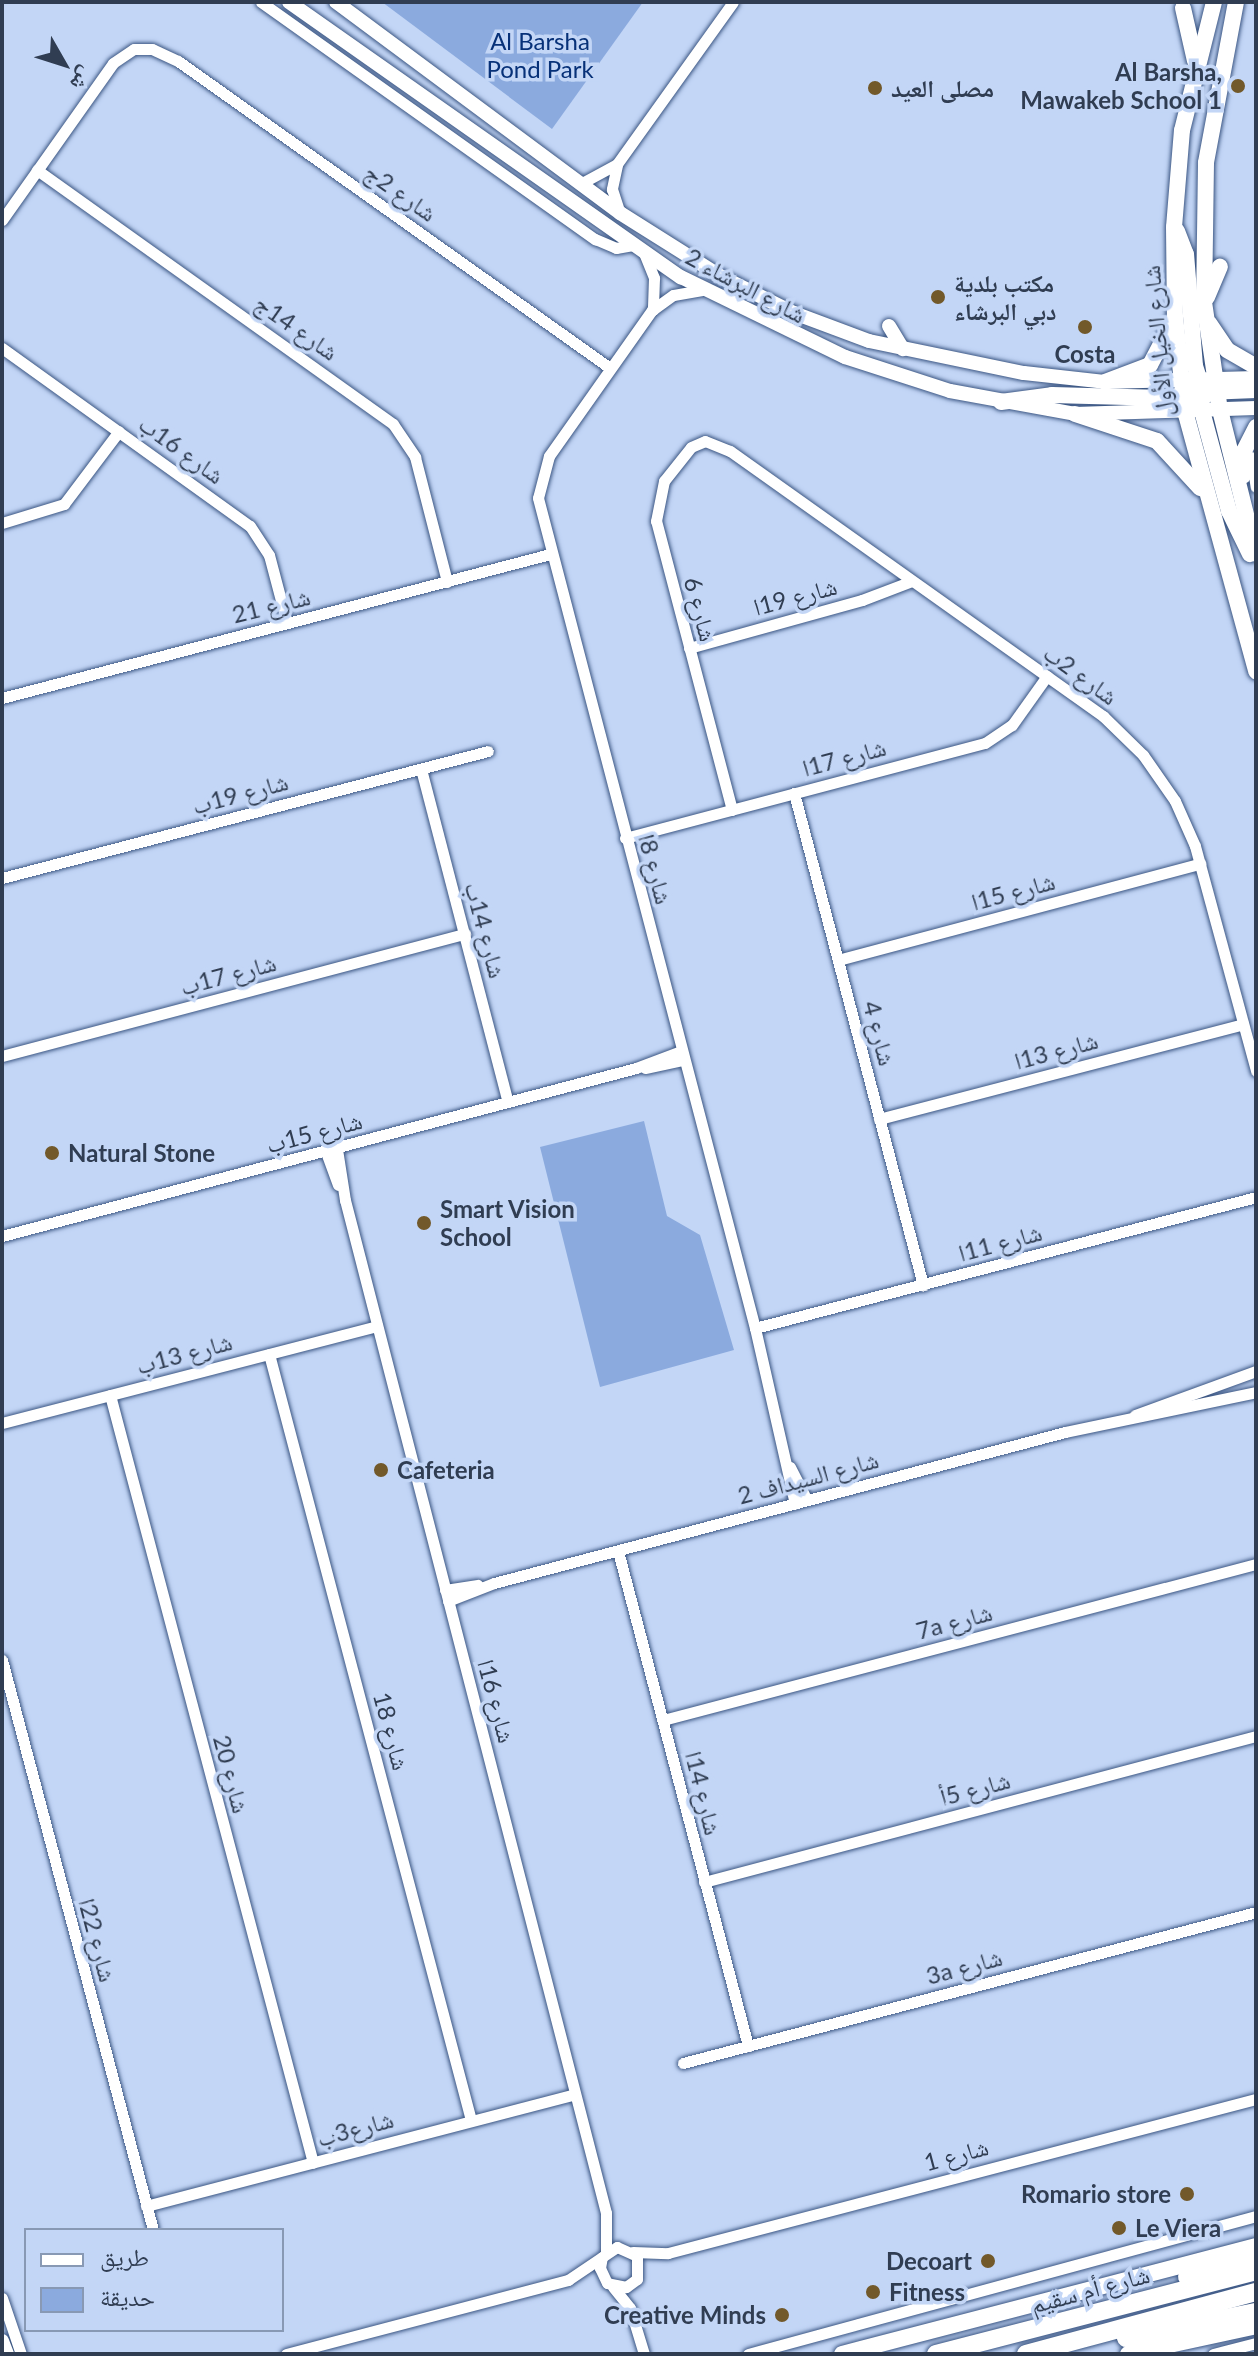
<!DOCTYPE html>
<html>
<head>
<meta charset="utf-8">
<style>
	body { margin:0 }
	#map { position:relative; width:1258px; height:2356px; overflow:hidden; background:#c3d6f6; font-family:Lato,"Noto Naskh Arabic",sans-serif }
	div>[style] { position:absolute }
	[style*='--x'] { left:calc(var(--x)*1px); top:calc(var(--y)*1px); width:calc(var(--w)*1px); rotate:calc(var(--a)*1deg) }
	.green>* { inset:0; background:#8baade }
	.roads { filter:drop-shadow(0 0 2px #3b5683) drop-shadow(0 0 2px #3b5683) }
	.minor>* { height:11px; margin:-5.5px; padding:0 5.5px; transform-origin:5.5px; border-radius:5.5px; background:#fff }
	.tertiary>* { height:14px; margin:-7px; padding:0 7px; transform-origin:7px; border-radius:7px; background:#fff }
	.secondary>* { height:16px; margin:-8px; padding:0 8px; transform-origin:8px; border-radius:8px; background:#fff }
	.primary>* { height:18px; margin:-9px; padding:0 9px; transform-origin:9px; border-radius:9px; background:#fff }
	.dots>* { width:22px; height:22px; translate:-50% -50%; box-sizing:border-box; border:4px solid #c3d6f6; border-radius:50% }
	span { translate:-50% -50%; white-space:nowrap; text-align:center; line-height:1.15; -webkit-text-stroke:7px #c3d6f6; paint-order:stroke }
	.park-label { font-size:24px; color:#073178 }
	.poi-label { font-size:24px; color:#303d52; font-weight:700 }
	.right { translate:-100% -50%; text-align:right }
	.left { translate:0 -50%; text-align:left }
	.street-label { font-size:24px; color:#303d52 }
	.frame { position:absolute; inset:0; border:4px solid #303d52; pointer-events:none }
	.legend { position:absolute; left:24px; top:2228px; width:260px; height:104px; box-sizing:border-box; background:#c3d6f6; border:2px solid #8899b4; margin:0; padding:10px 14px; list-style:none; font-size:24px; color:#303d52 }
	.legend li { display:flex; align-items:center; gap:16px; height:40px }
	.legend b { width:40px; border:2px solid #8899b4 }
	.north { position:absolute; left:24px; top:24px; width:80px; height:80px; -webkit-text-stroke:6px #c3d6f6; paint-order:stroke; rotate:129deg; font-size:22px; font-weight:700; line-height:32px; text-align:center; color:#303d52 }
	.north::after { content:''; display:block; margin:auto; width:28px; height:36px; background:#303d52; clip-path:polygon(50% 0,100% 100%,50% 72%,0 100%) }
</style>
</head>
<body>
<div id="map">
	<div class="green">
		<div style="clip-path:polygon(382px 2px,643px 2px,552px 129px)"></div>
		<div style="clip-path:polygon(644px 1121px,667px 1216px,700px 1235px,734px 1350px,600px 1387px,540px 1147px)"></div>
	</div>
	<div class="roads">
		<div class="minor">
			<div style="--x:261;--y:2;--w:410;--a:35.4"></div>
			<div style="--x:595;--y:239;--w:23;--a:23"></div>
			<div style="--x:616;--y:248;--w:17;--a:-10"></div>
			<div style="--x:617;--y:165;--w:25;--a:102"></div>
			<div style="--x:612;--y:189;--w:25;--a:72"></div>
			<div style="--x:37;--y:170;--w:437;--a:35.5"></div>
			<div style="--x:393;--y:424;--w:40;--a:56"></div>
			<div style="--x:415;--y:457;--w:129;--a:75.6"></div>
			<div style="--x:580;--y:184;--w:42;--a:-28.4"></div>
			<div style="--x:617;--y:164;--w:199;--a:-54.4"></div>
			<div style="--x:2;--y:220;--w:192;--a:-54.7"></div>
			<div style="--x:113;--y:63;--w:25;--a:-34"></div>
			<div style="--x:134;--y:49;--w:18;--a:0"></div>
			<div style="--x:152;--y:49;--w:29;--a:25"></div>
			<div style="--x:178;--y:61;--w:530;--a:35.4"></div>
			<div style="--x:644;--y:253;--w:27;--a:68"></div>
			<div style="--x:654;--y:278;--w:32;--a:92"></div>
			<div style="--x:702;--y:290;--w:29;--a:170"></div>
			<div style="--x:673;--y:295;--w:26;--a:144"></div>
			<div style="--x:652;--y:310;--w:179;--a:125.2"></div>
			<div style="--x:549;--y:456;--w:43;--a:104.7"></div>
			<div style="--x:538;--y:498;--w:858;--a:75.35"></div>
			<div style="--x:755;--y:1328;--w:180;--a:77.2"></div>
			<div style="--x:2;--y:348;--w:305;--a:35.7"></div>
			<div style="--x:250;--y:526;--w:35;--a:57"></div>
			<div style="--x:269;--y:555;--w:70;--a:75.2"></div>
			<div style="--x:1251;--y:457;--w:30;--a:81"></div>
			<div style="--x:2;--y:523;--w:65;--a:-17"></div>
			<div style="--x:64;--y:504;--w:91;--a:-53"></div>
			<div style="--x:689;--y:648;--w:180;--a:-15.5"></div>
			<div style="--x:862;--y:600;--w:53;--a:-20.8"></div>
			<div style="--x:2;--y:698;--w:567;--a:-14.72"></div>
			<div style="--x:421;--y:769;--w:344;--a:75.4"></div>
			<div style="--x:794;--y:793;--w:509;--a:75.31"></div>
			<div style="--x:732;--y:810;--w:299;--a:-104.7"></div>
			<div style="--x:656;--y:521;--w:41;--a:-78.7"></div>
			<div style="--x:664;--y:481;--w:43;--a:-51.5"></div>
			<div style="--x:691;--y:447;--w:15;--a:-23"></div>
			<div style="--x:705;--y:441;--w:27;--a:22"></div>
			<div style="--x:730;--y:451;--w:458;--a:35.4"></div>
			<div style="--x:1103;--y:716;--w:56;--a:44.3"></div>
			<div style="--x:1143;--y:755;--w:56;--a:55.2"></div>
			<div style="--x:1175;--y:801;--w:49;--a:66"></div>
			<div style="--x:1195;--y:846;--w:233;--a:74.8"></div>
			<div style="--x:625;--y:838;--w:372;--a:-14.8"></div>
			<div style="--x:985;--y:743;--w:32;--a:-34"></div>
			<div style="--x:1012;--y:725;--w:60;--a:-54.5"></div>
			<div style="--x:2;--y:878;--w:502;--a:-14.64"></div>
			<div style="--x:838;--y:960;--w:375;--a:-14.9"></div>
			<div style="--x:2;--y:1056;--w:479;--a:-14.8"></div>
			<div style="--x:645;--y:1068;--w:39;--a:-12"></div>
			<div style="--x:879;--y:1119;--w:376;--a:-14.6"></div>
			<div style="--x:337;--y:1149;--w:52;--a:81.1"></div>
			<div style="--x:345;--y:1200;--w:1046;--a:75.55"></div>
			<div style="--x:606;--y:2213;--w:40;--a:90"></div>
			<div style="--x:326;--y:1152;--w:35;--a:70"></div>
			<div style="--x:2;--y:1236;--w:656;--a:-14.84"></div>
			<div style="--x:636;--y:1068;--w:48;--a:-20.7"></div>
			<div style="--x:755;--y:1328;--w:518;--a:-14.65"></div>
			<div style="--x:269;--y:1354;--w:792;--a:75.23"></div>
			<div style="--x:110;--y:1395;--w:794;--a:75.19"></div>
			<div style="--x:1135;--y:1415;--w:129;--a:-20"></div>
			<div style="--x:2;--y:1423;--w:387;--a:-14.5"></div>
			<div style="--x:790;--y:1467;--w:37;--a:63"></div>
			<div style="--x:618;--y:1551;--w:512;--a:75.28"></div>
			<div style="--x:445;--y:1590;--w:33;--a:-9"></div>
			<div style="--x:448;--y:1601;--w:49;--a:-21.4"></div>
			<div style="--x:494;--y:1583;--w:591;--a:-14.81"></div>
			<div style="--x:1065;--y:1432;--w:195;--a:-11.8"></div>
			<div style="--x:2;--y:1660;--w:590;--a:75.16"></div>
			<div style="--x:663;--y:1720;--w:613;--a:-14.74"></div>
			<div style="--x:704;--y:1882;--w:571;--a:-14.82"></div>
			<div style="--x:683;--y:2063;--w:593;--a:-14.76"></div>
			<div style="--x:146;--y:2206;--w:443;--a:-14.6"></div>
			<div style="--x:633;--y:2252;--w:35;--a:2"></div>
			<div style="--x:668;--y:2253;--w:608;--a:-14.68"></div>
			<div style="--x:613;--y:2287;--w:27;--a:51"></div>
			<div style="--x:630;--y:2308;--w:48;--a:73.1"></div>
			<div style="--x:2;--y:2298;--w:59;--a:71.3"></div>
			<div style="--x:286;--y:2354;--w:292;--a:-14.7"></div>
			<div style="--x:568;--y:2280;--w:59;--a:-34"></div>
			<div style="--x:617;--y:2247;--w:22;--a:24"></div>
			<div style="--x:637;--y:2256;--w:23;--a:90"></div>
			<div style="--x:637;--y:2279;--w:14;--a:144"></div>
			<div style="--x:626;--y:2287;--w:19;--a:-168"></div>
			<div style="--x:607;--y:2283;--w:17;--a:-115"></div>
			<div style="--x:600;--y:2268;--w:11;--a:-80"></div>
			<div style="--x:748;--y:2354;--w:526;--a:-15.2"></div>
			<div style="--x:1213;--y:2354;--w:44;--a:-14.3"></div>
		</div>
		<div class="tertiary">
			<div style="--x:289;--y:2;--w:479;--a:35.1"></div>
			<div style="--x:681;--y:277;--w:182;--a:26"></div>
			<div style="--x:845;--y:357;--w:110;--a:17.9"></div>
			<div style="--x:950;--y:391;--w:127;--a:10.4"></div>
			<div style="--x:1075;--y:414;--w:181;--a:-1.9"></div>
			<div style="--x:336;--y:2;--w:354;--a:36.6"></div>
			<div style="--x:620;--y:213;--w:118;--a:32.2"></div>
			<div style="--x:720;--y:276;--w:83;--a:26.6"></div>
			<div style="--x:794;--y:313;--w:80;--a:20.5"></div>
			<div style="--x:869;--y:341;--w:158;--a:11.7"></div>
			<div style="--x:1024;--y:373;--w:81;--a:6.3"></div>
			<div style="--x:1105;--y:382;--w:151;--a:-1.5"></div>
			<div style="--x:889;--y:326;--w:27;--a:59"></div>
			<div style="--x:2;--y:2341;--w:14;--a:69"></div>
		</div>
		<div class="secondary">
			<div style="--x:1214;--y:2;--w:132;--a:104"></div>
			<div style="--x:1182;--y:130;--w:97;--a:94.7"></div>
			<div style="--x:1174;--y:227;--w:89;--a:89.4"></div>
			<div style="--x:1175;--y:316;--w:96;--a:84"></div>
			<div style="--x:1185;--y:411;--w:270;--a:74.7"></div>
			<div style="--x:1236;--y:2;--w:164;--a:100.6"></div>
			<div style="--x:1206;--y:163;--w:139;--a:90.8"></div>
			<div style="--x:1204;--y:302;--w:109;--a:81.6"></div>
			<div style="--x:1220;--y:410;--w:148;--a:76"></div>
			<div style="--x:1183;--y:8;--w:54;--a:77.2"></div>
			<div style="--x:1177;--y:231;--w:25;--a:69"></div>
			<div style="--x:1186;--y:254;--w:112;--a:85.4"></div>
			<div style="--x:1195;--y:366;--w:32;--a:72"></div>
			<div style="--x:1207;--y:297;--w:33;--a:-67"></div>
			<div style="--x:1209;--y:323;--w:32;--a:56"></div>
			<div style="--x:1227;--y:350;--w:34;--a:30"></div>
			<div style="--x:1105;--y:382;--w:48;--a:-20.7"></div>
			<div style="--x:1150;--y:365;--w:50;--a:-62.4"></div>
			<div style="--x:1186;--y:387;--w:29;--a:56"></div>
			<div style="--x:1202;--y:411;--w:104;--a:74.9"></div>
			<div style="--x:1229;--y:511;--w:48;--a:64"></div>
			<div style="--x:1206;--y:392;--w:50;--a:-2.3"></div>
			<div style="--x:1001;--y:402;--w:51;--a:-7.8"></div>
			<div style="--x:1052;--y:395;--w:112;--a:1.5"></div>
			<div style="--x:1164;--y:398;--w:27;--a:-8"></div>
			<div style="--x:1191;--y:394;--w:26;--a:-29"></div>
			<div style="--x:1075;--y:414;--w:86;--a:18.2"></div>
			<div style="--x:1157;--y:441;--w:64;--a:47.5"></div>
			<div style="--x:1243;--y:476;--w:25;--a:-88"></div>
			<div style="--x:1244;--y:451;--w:27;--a:-63"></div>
			<div style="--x:842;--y:2354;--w:428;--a:-14.6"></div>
			<div style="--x:1128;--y:2354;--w:131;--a:-12.3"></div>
		</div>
		<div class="primary">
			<div style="--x:1187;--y:2277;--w:73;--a:-18.4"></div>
			<div style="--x:1126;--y:2338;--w:133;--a:-11.3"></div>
			<div style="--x:936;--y:2354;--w:331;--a:-14.5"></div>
			<div style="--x:1026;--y:2354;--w:238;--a:-15.1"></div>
		</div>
	</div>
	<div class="dots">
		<div style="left:1238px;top:86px;background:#72592a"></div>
		<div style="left:875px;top:88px;background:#72592a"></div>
		<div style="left:938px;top:297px;background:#72592a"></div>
		<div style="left:1085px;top:327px;background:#72592a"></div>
		<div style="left:52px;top:1153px;background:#72592a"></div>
		<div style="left:424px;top:1223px;background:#72592a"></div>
		<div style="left:381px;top:1470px;background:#72592a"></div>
		<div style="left:1187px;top:2194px;background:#72592a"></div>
		<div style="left:1119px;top:2228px;background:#72592a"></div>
		<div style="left:988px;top:2261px;background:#72592a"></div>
		<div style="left:873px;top:2292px;background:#72592a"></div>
		<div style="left:782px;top:2315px;background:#72592a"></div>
	</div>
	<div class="park-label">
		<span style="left:540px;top:55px">Al Barsha<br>Pond Park</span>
	</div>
	<div class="poi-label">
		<span class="right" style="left:1222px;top:86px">Al Barsha,<br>Mawakeb School 1</span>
		<span class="left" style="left:891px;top:88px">مصلى العيد</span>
		<span class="left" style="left:954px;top:297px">مكتب بلدية<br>دبي البرشاء</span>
		<span style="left:1085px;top:354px">Costa</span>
		<span class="left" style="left:68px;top:1153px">Natural Stone</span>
		<span class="left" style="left:440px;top:1223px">Smart Vision<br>School</span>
		<span class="left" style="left:397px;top:1470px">Cafeteria</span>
		<span class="right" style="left:1171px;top:2194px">Romario store</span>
		<span class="left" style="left:1135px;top:2228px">Le Viera</span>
		<span class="right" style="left:972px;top:2261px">Decoart</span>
		<span class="left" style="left:889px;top:2292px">Fitness</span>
		<span class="right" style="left:766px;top:2315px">Creative Minds</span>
	</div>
	<div class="street-label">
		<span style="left:401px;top:192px;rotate:35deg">شارع 2ج</span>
		<span style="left:746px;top:285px;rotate:28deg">شارع البرشاء 2</span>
		<span style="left:297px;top:327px;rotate:35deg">شارع 14ج</span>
		<span style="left:1157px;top:341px;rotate:-95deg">شارع الخيل الأول</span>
		<span style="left:182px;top:449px;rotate:36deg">شارع 16ب</span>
		<span style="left:795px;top:596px;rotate:-15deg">شارع 19ا</span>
		<span style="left:271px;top:605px;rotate:-14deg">شارع 21</span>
		<span style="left:701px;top:609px;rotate:75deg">شارع 6</span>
		<span style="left:1081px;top:674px;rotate:36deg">شارع 2ب</span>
		<span style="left:844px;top:757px;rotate:-15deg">شارع 17ا</span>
		<span style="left:240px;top:793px;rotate:-15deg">شارع 19ب</span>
		<span style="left:656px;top:869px;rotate:75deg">شارع 8ا</span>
		<span style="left:1013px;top:891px;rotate:-15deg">شارع 15ا</span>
		<span style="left:486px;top:930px;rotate:75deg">شارع 14ب</span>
		<span style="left:228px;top:974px;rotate:-15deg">شارع 17ب</span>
		<span style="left:880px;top:1033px;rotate:75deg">شارع 4</span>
		<span style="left:1056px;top:1050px;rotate:-15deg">شارع 13ا</span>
		<span style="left:314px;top:1132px;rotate:-15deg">شارع 15ب</span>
		<span style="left:1000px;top:1242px;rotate:-15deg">شارع 11ا</span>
		<span style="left:184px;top:1353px;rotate:-15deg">شارع 13ب</span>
		<span style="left:808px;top:1477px;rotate:-15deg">شارع السيداف 2</span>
		<span style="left:954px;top:1621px;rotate:-15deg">7a شارع</span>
		<span style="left:497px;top:1701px;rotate:75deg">شارع 16ا</span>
		<span style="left:392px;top:1731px;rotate:75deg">شارع 18</span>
		<span style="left:232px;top:1774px;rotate:75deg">شارع 20</span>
		<span style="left:975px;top:1788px;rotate:-15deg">شارع 5أ</span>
		<span style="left:704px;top:1793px;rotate:76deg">شارع 14ا</span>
		<span style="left:98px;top:1940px;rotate:75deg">شارع 22ا</span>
		<span style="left:964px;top:1966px;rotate:-15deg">3a شارع</span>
		<span style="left:355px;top:2128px;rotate:-15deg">شارع3ب</span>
		<span style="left:956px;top:2154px;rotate:-15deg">شارع 1</span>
		<span style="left:1090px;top:2289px;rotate:-15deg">شارع أم سقيم</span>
	</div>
	<div class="frame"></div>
	<ul class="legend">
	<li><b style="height:10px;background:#fff"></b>طريق</li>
	<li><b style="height:22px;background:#8baade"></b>حديقة</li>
	</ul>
	<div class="north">ش</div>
</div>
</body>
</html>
